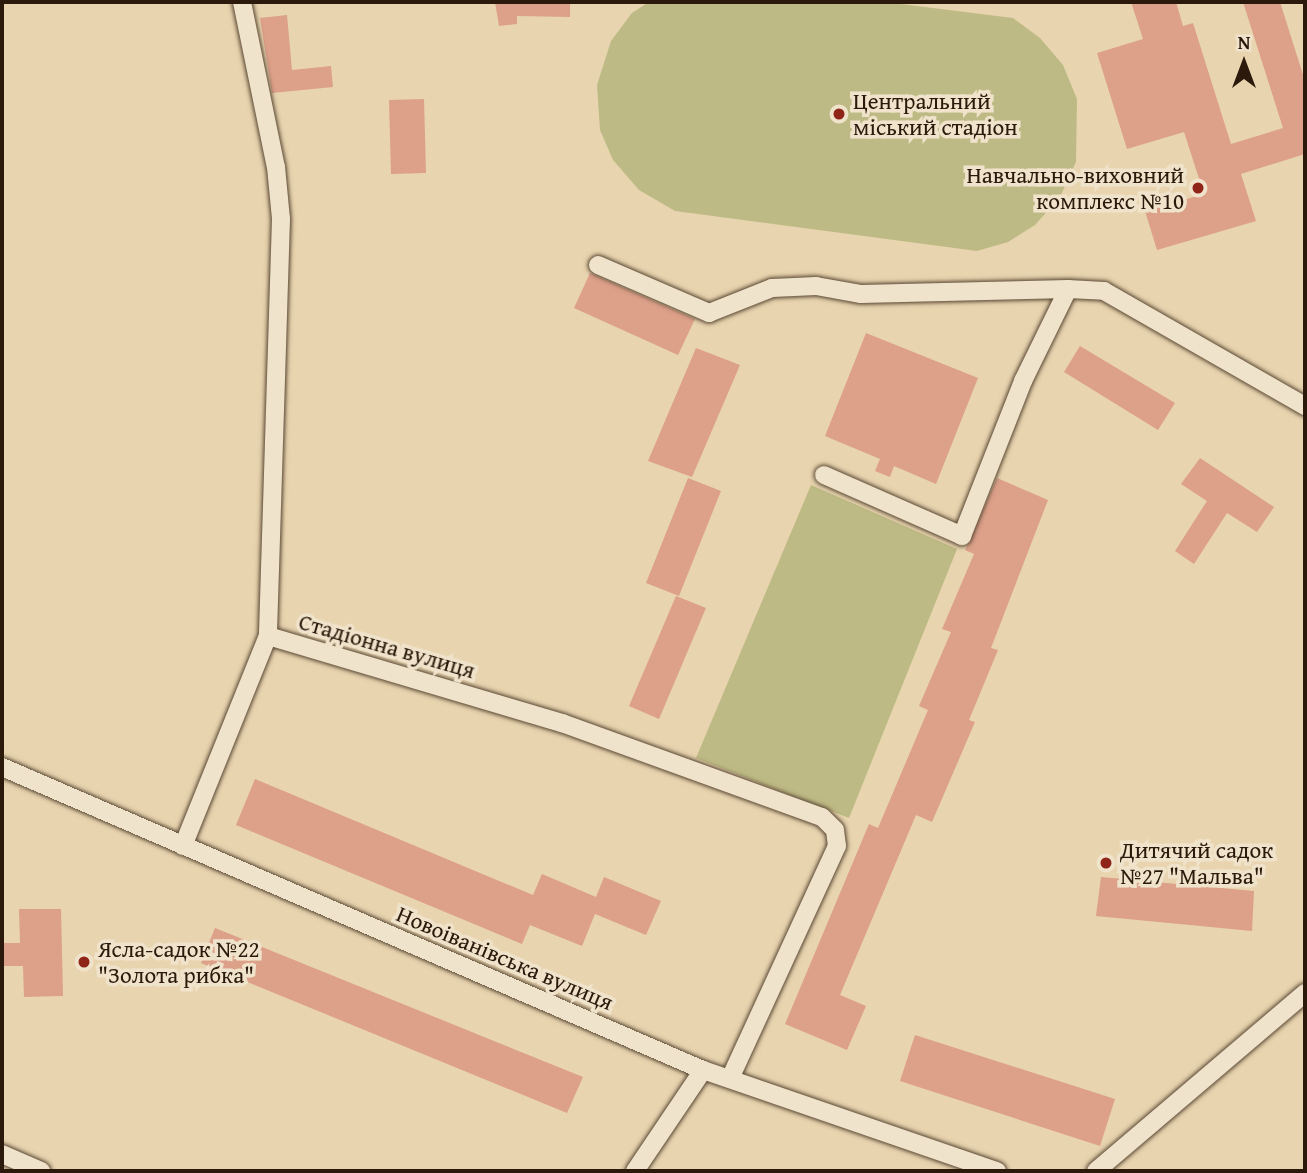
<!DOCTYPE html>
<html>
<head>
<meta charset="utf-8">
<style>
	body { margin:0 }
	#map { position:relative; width:1307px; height:1173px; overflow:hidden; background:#e8d4af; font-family:"Gentium Book Plus",serif }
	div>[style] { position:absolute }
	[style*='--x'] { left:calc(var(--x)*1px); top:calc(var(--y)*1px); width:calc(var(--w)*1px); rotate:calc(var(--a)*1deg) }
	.green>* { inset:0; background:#beba85 }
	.building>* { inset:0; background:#dda089 }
	.roads { filter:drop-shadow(0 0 2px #5a4834) drop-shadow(0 0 2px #5a4834) }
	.minor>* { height:18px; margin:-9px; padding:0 9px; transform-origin:9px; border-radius:9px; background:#f0e3cb }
	.dots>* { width:19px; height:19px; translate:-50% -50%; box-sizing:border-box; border:4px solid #f0e3cb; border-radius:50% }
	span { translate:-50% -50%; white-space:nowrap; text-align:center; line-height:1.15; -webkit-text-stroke:7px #f0e3cb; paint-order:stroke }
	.poi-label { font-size:23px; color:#2b1a0b }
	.left { translate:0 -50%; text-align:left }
	.right { translate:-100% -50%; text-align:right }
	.street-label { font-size:23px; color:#2b1a0b }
	.frame { position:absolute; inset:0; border:4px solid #2b1a0b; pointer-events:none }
	.north { position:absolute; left:1209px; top:28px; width:70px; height:70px; -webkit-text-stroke:5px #f0e3cb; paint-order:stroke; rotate:0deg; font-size:19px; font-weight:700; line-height:28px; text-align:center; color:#2b1a0b }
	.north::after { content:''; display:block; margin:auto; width:24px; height:32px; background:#2b1a0b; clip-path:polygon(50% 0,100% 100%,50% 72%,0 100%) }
</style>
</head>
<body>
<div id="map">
	<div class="green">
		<div style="clip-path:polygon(649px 2px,885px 2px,1013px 18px,1040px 38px,1063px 65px,1077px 99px,1076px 162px,1060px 197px,1035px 225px,1008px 242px,977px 251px,675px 211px,639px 190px,613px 160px,600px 130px,597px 85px,611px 41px,632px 13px)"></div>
		<div style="clip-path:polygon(811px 485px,957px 549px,849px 818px,696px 758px)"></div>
	</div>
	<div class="building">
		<div style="clip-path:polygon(495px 2px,570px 2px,570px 17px,517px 16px,517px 24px,499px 26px)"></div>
		<div style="clip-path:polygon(1131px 2px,1176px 2px,1183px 26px,1193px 23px,1231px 144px,1283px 128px,1243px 2px,1280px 2px,1305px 81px,1305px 154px,1241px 174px,1256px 221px,1157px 250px,1145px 211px,1204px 194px,1184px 132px,1127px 149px,1097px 53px,1143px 39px)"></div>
		<div style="clip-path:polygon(287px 15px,292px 70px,331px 66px,333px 87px,272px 93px,260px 18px)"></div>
		<div style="clip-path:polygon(424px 99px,426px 173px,391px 174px,389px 100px)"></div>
		<div style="clip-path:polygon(590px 273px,695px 319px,678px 355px,574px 308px)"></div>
		<div style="clip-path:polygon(866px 333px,978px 378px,936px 484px,894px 466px,890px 477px,875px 471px,880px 459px,825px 436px)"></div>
		<div style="clip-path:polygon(1080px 346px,1175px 403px,1158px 430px,1064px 372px)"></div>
		<div style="clip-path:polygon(696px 348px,740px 365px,692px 477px,648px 461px)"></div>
		<div style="clip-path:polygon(1200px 458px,1274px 507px,1257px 532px,1227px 513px,1194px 564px,1175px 551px,1207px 501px,1181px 484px)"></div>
		<div style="clip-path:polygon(688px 478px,721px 491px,679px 596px,646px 583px)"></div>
		<div style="clip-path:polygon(997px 478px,1048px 500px,991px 648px,998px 650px,969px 720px,975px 722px,932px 822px,916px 815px,840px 995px,866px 1006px,847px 1050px,785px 1024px,869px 824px,878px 828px,928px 710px,919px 706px,951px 632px,942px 629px,974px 554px,965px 550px)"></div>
		<div style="clip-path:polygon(676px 596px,706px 608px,659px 719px,629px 706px)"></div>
		<div style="clip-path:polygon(255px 779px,533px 895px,542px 874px,596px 897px,604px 877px,661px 901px,646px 935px,595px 914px,582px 946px,530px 925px,522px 944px,236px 825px)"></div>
		<div style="clip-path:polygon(1101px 877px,1254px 891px,1252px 931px,1096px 916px)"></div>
		<div style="clip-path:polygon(19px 909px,61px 909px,63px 996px,24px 997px,23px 966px,2px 966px,2px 943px,20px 943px)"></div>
		<div style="clip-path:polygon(215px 928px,583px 1077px,567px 1113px,201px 963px)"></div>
		<div style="clip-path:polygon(915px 1035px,1115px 1099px,1100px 1146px,900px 1081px)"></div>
	</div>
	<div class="roads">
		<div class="minor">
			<div style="--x:242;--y:2;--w:168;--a:78.4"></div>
			<div style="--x:276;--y:167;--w:52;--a:84.5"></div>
			<div style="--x:281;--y:219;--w:417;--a:91.8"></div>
			<div style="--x:268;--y:636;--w:307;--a:16.5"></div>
			<div style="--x:562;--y:723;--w:276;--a:19.9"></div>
			<div style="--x:822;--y:817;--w:18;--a:45"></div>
			<div style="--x:835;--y:830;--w:16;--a:83"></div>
			<div style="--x:837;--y:846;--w:256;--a:114.7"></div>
			<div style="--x:598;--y:265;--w:121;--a:23.4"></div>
			<div style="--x:709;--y:313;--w:68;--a:-21.6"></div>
			<div style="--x:772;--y:288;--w:44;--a:-2.6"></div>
			<div style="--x:816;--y:286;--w:46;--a:10.1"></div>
			<div style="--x:861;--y:294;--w:207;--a:-1.4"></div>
			<div style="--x:824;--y:475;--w:151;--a:23.8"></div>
			<div style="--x:962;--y:536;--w:167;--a:-68.5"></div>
			<div style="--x:1023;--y:381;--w:102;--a:-63.9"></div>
			<div style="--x:1068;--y:289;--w:36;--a:3"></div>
			<div style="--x:1104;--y:291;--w:232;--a:29.8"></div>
			<div style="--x:2;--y:767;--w:764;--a:23.38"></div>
			<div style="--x:703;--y:1070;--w:311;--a:19"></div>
			<div style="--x:183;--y:846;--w:227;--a:-68"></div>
			<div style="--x:2;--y:1154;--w:43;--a:23.6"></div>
			<div style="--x:635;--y:1171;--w:122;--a:-56"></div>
			<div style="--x:1096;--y:1171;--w:275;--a:-40.4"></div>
		</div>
	</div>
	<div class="dots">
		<div style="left:839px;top:114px;background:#8f2418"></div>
		<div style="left:1198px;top:188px;background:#8f2418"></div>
		<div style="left:1106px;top:863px;background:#8f2418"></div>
		<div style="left:84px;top:962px;background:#8f2418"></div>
	</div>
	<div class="poi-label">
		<span class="left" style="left:853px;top:114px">Центральний<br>міський стадіон</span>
		<span class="right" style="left:1184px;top:188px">Навчально-виховний<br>комплекс №10</span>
		<span class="left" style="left:1120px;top:863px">Дитячий садок<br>№27 "Мальва"</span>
		<span class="left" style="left:98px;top:962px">Ясла-садок №22<br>"Золота рибка"</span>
	</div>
	<div class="street-label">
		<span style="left:387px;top:646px;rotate:16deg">Стадіонна вулиця</span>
		<span style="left:505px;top:958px;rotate:23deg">Новоіванівська вулиця</span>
	</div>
	<div class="frame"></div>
	<div class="north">N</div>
</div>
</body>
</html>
